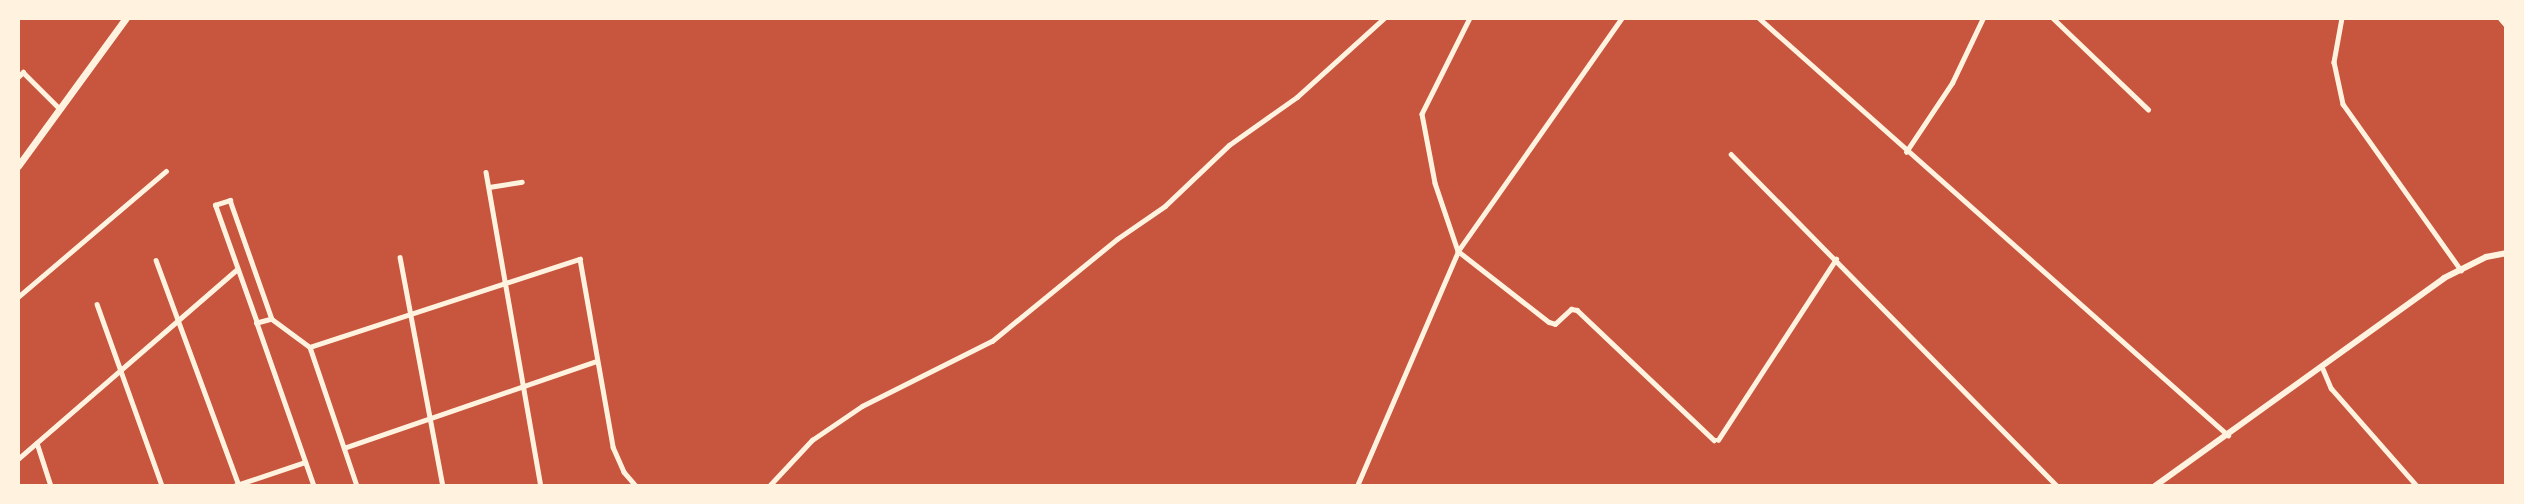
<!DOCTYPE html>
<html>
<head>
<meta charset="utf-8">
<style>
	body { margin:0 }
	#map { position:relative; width:2524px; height:504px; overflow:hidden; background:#c8553d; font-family:Manrope,sans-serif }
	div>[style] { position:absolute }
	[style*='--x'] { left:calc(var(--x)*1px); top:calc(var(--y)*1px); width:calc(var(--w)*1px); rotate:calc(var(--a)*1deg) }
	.minor>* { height:4.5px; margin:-2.25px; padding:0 2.25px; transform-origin:2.25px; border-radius:2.25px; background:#fff3e0 }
	.tertiary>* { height:6px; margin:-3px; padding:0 3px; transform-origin:3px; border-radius:3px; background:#fff3e0 }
	.secondary>* { height:7px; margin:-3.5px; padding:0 3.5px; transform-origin:3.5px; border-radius:3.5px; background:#fff3e0 }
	span { translate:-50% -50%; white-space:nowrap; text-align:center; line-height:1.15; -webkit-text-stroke:6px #fff3e0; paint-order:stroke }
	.frame { position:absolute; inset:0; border:20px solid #fff3e0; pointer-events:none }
</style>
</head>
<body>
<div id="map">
	<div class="minor">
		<div style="--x:1470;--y:18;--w:107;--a:116.6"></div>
		<div style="--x:1422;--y:114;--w:70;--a:79.3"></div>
		<div style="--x:1435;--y:183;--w:72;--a:71.3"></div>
		<div style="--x:1458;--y:251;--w:115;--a:38"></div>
		<div style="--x:1549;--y:322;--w:6;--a:18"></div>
		<div style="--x:1555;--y:324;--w:22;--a:-43"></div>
		<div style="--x:1571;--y:309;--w:6;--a:9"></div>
		<div style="--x:1577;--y:310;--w:189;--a:43.5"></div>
		<div style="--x:1714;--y:440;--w:4;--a:0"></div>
		<div style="--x:1718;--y:440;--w:216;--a:-56.9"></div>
		<div style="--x:1759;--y:18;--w:628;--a:41.64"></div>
		<div style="--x:2053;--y:18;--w:132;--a:43.8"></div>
		<div style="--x:2342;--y:18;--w:45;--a:100.3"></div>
		<div style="--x:2334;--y:62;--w:43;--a:77.9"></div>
		<div style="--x:2343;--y:104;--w:204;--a:54.6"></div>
		<div style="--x:2500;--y:18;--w:9;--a:49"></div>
		<div style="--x:18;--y:77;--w:7;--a:-45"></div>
		<div style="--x:23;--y:72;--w:52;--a:45"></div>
		<div style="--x:1906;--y:152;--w:83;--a:-56.3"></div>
		<div style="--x:1952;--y:83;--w:72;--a:-64.5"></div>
		<div style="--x:1731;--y:154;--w:465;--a:45.5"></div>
		<div style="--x:486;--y:172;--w:319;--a:80.1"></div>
		<div style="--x:489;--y:187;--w:33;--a:-9"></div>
		<div style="--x:400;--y:257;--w:233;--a:79.4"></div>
		<div style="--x:156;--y:260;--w:241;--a:69.8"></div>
		<div style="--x:18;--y:297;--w:194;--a:-40.4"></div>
		<div style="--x:97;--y:304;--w:193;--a:70.3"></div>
		<div style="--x:272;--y:319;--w:16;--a:165"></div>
		<div style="--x:257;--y:323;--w:125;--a:-109.6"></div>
		<div style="--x:215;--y:205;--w:16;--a:-18"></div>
		<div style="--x:230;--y:200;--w:126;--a:70.6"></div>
		<div style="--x:272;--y:319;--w:47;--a:36.4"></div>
		<div style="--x:310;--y:347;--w:147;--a:71.3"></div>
		<div style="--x:257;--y:323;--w:173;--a:70.7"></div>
		<div style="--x:310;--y:347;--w:284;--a:-18.1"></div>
		<div style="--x:580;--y:259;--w:191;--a:80"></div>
		<div style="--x:613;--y:447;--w:27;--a:66"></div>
		<div style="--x:624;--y:472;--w:18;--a:49"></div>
		<div style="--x:2323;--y:369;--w:21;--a:67"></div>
		<div style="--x:2331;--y:388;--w:130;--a:48.7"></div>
		<div style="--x:37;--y:443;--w:45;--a:72"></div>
		<div style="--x:344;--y:448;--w:267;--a:-19"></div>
		<div style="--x:18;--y:459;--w:290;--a:-40.9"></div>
		<div style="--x:234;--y:486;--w:75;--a:-18.7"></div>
		<div style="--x:769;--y:486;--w:63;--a:-46.9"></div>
		<div style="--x:812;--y:440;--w:60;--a:-34.2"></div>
		<div style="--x:862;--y:406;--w:145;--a:-26.6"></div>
		<div style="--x:992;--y:341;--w:161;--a:-39.2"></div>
		<div style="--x:1117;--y:239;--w:58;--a:-34.5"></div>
		<div style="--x:1165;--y:206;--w:88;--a:-43.6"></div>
		<div style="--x:1229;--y:145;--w:83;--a:-35.2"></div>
		<div style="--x:1297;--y:97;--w:118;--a:-42.2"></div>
		<div style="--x:1357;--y:486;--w:256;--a:-66.7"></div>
		<div style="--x:1458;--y:251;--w:285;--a:-54.9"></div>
	</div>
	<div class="tertiary">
		<div style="--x:2155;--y:486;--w:356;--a:-35.7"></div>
		<div style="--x:2444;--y:278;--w:47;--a:-26.6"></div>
		<div style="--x:2486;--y:257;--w:20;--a:-11"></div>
	</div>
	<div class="secondary">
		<div style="--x:18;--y:166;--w:183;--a:-53.9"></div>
	</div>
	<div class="frame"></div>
</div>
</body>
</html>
